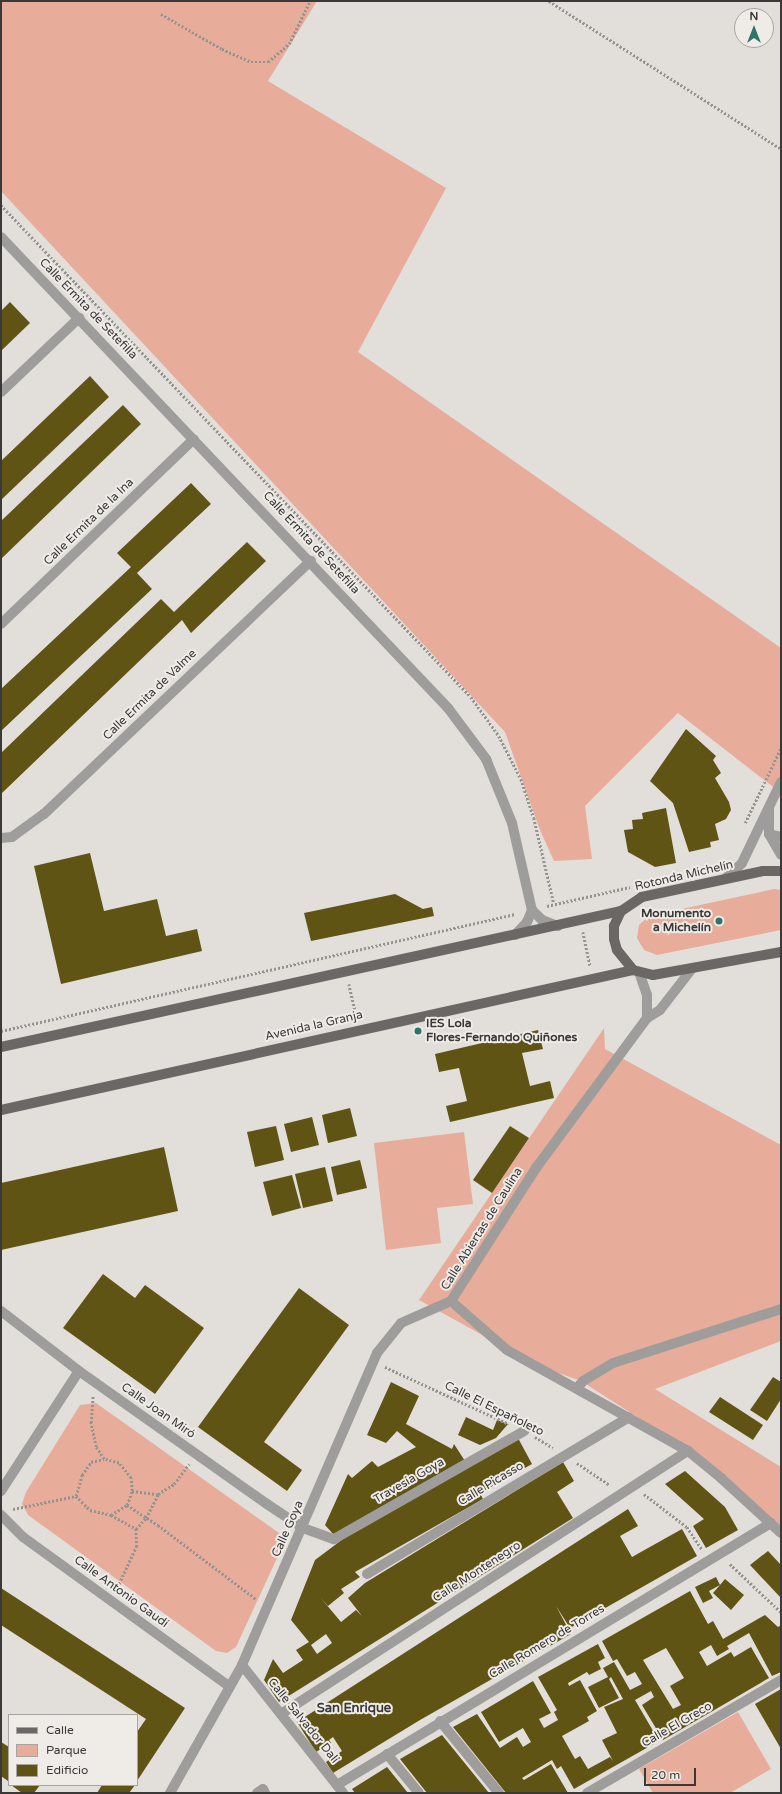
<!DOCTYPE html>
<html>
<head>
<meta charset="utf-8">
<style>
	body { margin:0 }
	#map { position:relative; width:782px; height:1794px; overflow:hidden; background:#e2dfdb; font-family:"Varela Round",sans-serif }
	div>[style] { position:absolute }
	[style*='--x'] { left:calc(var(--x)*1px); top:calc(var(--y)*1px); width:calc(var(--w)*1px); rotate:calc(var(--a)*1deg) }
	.green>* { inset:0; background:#e8ac9a }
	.building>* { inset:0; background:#5f5414 }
	.path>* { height:2.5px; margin-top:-1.25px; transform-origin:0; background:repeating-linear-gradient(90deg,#959390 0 2px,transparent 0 4px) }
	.pedestrian>* { height:10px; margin:-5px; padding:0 5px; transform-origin:5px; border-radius:5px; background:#9f9d9c }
	.minor>* { height:10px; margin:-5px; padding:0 5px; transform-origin:5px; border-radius:5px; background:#9f9d9c }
	.tertiary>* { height:10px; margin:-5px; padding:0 5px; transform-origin:5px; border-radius:5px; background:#9f9d9c }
	.primary>* { height:10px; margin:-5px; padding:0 5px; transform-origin:5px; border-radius:5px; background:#6a6764 }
	.dots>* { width:11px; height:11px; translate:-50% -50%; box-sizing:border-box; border:2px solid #efece8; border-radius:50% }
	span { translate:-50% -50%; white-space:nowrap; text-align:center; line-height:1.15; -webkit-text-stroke:4px #efece8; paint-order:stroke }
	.street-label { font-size:12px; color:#3a3938 }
	.poi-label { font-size:12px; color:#3a3938; font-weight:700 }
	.right { translate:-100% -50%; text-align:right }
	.left { translate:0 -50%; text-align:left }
	.neighbourhood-label { font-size:13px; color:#3a3938; font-weight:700 }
	.frame { position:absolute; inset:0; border:2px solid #3a3938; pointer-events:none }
	.legend { position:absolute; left:8px; top:1714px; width:130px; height:72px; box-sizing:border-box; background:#efece8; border:1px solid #a7a4a2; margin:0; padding:5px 7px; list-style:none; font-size:12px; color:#3a3938 }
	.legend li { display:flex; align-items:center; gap:8px; height:20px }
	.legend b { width:20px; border:1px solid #a7a4a2 }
	.north { position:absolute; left:734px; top:8px; width:40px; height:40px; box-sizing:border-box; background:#efece8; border:1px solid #a7a4a2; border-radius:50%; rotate:0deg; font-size:11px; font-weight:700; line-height:16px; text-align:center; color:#3a3938 }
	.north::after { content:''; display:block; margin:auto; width:14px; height:18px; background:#2e746a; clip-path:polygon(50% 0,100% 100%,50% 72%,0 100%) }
	.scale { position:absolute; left:644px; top:1768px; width:52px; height:18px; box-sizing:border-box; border:2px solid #3a3938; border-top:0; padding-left:5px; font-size:12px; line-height:14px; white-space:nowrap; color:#3a3938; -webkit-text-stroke:3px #efece8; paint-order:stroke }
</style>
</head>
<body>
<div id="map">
	<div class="green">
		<div style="clip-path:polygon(1px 1px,317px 1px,268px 81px,446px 188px,358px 352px,781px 648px,781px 782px,777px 790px,678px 713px,585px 806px,592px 859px,554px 861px,540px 830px,505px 732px,1px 191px)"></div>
		<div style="clip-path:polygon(774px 889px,781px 890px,781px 930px,657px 955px,644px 950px,637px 938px,639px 925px,649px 916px)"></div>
		<div style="clip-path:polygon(604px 1028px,605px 1049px,781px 1145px,781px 1341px,655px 1389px,781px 1467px,781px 1527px,709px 1463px,581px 1381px,536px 1365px,419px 1300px)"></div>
		<div style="clip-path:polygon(464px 1132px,473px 1204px,437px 1208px,441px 1243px,386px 1250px,374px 1143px)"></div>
		<div style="clip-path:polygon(96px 1403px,279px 1533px,283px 1545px,236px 1647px,227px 1653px,216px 1651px,28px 1515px,22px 1504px,26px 1492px,80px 1405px)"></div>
		<div style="clip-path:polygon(738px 1712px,771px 1769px,730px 1793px,653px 1793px,639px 1769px)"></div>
	</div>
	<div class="building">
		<div style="clip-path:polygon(10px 302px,30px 323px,1px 351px,1px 311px)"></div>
		<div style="clip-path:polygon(90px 376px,109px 397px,1px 500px,1px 461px)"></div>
		<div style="clip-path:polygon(123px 405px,141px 424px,1px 559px,1px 521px)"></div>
		<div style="clip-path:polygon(191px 483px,211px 504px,137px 573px,152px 589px,1px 731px,1px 689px,131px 567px,117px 553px)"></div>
		<div style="clip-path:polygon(247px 542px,266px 561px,191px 633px,182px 620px,1px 794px,1px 753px,161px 599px,174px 612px)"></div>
		<div style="clip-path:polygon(686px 729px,716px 756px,713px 760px,721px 773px,715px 778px,729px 802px,731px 810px,726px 819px,715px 824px,719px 840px,710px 842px,711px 847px,689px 852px,673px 803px,650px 781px)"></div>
		<div style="clip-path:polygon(666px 808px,676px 863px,655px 867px,628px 852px,624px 830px,633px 829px,632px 820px,643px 819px,642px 813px)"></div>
		<div style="clip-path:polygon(90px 853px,104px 911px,157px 899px,166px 936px,197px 929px,202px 951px,61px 984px,34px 866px)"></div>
		<div style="clip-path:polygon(395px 894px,423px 909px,432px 907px,434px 916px,311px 941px,304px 913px)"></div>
		<div style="clip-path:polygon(538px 1030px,543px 1049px,522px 1053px,530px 1086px,550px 1081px,554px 1098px,450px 1122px,446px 1106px,467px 1101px,459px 1068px,439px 1072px,435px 1054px)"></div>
		<div style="clip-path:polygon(350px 1108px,357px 1136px,328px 1143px,322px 1115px)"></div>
		<div style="clip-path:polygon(312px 1117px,319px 1145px,291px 1152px,284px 1124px)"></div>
		<div style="clip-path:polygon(276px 1126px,284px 1160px,255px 1167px,247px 1132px)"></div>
		<div style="clip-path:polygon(510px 1126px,529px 1138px,492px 1193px,473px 1180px)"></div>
		<div style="clip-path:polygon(164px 1147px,178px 1211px,1px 1250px,1px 1183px)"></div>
		<div style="clip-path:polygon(360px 1160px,367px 1188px,337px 1195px,331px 1167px)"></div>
		<div style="clip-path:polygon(325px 1167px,333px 1201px,303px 1208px,295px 1174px)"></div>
		<div style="clip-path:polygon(292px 1175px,301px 1208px,272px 1216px,263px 1182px)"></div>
		<div style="clip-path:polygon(103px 1274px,135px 1298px,145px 1285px,204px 1328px,155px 1394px,63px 1328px)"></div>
		<div style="clip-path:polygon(299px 1288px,349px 1325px,264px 1442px,302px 1470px,287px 1491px,198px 1427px)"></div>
		<div style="clip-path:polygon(773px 1377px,781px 1382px,781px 1399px,767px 1421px,750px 1410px)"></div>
		<div style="clip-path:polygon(391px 1382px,419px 1396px,406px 1424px,452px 1449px,454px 1444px,465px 1461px,334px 1535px,325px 1525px,348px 1474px,352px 1478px,372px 1461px,378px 1467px,416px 1447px,397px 1431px,386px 1443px,367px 1435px)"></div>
		<div style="clip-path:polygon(720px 1397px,763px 1425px,753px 1440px,709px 1412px)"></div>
		<div style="clip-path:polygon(466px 1417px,493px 1430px,497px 1420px,508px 1424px,496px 1438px,480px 1445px,458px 1435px)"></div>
		<div style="clip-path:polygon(evenodd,518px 1438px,532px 1464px,480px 1493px,483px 1499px,355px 1572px,360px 1577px,341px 1589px,344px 1593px,328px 1606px,320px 1597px,341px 1622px,356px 1610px,362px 1616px,348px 1598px,365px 1583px,563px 1462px,574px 1481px,557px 1492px,573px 1518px,279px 1702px,264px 1680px,273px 1659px,283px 1673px,303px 1660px,296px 1650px,309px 1642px,291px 1620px,315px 1560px,355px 1530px,518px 1438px,326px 1634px,332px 1643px,317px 1654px,311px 1645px,326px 1634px)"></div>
		<div style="clip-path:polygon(685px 1471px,725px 1507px,738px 1530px,706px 1548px,693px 1526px,704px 1519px,665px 1484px)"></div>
		<div style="clip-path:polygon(628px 1509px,638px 1526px,620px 1536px,632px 1557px,682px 1529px,697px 1556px,570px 1628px,556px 1606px,571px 1634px,420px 1720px,333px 1773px,326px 1762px,342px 1751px,333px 1737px,329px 1740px,331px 1743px,316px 1752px,297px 1722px)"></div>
		<div style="clip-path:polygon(768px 1551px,781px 1565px,781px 1598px,750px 1565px)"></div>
		<div style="clip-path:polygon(716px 1577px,720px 1585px,725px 1579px,744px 1595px,731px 1610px,713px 1593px,720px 1585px,709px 1591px,713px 1598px,703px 1603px,695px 1587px)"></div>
		<div style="clip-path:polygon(1px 1588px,185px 1708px,137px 1781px,137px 1732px,146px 1719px,1px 1625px)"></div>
		<div style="clip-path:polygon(evenodd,690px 1591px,708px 1624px,713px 1621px,723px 1639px,765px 1615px,778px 1627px,781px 1625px,781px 1672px,772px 1676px,749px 1633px,727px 1646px,729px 1649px,717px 1656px,711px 1645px,699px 1652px,707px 1666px,731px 1652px,734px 1657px,751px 1647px,769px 1678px,663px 1740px,642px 1705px,654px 1697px,651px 1691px,635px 1700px,659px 1741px,574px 1789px,561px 1766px,557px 1769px,552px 1760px,522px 1778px,524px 1780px,551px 1764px,568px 1793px,506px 1793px,453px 1727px,477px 1714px,500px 1748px,517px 1737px,523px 1747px,531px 1742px,523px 1728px,499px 1742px,481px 1712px,533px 1681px,551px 1713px,539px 1719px,544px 1728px,558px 1720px,554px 1712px,557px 1710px,538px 1677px,598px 1644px,605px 1658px,598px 1662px,601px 1669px,589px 1675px,587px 1672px,568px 1683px,569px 1686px,580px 1680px,597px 1711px,587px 1717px,589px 1721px,562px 1736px,575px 1759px,580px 1756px,588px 1769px,610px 1757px,613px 1761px,602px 1740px,617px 1733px,604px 1707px,623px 1699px,611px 1677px,609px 1679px,619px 1698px,599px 1708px,588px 1687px,608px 1677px,603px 1668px,614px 1662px,630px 1690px,642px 1684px,635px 1672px,627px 1676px,617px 1659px,613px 1661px,602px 1641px,690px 1591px,666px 1648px,684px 1678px,670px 1686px,681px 1705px,673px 1709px,643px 1660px,666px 1648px)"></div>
		<div style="clip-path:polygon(781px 1689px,781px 1749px,755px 1704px)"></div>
		<div style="clip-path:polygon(442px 1735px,459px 1756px,489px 1793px,427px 1793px,400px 1759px)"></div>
		<div style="clip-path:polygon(1px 1742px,9px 1747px,8px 1781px,1px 1776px)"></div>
		<div style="clip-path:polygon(387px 1767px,408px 1793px,355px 1793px,352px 1789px)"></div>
		<div style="clip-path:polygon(11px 1785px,40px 1785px,34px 1793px,22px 1793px)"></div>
		<div style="clip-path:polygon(102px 1785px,135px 1785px,129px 1793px,97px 1793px)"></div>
	</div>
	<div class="path">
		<div style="--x:549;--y:1;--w:275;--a:32.5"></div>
		<div style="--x:161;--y:14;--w:70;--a:29.8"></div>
		<div style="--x:222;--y:49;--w:32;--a:24"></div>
		<div style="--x:251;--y:62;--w:17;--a:0"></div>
		<div style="--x:268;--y:62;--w:28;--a:-41"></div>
		<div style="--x:289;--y:44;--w:48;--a:-64"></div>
		<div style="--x:1;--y:205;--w:680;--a:46.31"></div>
		<div style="--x:471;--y:697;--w:48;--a:54.3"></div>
		<div style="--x:499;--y:736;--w:48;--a:62.9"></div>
		<div style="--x:521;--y:779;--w:41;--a:71.6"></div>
		<div style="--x:534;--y:818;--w:88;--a:76.9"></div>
		<div style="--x:745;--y:823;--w:83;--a:-64.4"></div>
		<div style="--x:547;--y:906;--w:85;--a:-12.9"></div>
		<div style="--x:583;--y:932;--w:35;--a:78"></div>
		<div style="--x:349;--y:984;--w:35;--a:77"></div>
		<div style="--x:1;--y:1031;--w:527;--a:-12.82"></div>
		<div style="--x:385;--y:1367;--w:136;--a:24.7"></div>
		<div style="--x:535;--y:1437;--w:21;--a:31"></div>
		<div style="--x:577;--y:1463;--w:40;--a:34"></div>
		<div style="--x:132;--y:1491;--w:26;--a:7"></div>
		<div style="--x:158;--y:1494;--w:19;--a:-32"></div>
		<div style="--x:174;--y:1484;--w:25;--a:-53"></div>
		<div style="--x:644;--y:1494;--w:54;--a:37.5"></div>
		<div style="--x:687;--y:1527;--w:27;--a:56"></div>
		<div style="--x:76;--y:1496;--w:22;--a:-74"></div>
		<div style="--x:82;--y:1475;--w:16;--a:-55"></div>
		<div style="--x:91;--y:1462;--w:13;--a:-13"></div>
		<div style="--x:127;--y:1505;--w:37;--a:33"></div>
		<div style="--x:158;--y:1525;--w:123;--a:37.1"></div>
		<div style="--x:13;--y:1509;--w:64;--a:-11.7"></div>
		<div style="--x:76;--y:1496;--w:20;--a:45"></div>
		<div style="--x:90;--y:1510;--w:22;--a:13"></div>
		<div style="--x:111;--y:1515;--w:19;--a:-32"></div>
		<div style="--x:127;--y:1505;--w:15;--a:-70"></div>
		<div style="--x:132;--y:1491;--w:13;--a:-94"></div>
		<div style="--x:131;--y:1478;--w:19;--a:-129"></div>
		<div style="--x:119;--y:1463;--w:16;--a:-165"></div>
		<div style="--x:104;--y:1459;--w:14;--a:-124"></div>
		<div style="--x:96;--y:1447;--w:25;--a:-102"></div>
		<div style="--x:91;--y:1423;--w:27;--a:-86"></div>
		<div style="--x:111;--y:1515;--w:29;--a:29"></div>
		<div style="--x:136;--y:1529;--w:17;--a:87"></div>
		<div style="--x:137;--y:1546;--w:47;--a:114.9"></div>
		<div style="--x:136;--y:1529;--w:15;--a:-48"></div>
		<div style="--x:146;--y:1518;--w:27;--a:-63"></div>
		<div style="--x:730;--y:1564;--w:70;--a:43.3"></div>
	</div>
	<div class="pedestrian">
		<div style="--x:257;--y:1793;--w:7;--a:-34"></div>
		<div style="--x:263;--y:1789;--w:4;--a:63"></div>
	</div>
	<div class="minor">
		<div style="--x:1;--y:392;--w:108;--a:-43.5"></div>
		<div style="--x:1;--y:624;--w:267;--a:-43.8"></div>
		<div style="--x:769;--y:834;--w:12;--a:14"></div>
		<div style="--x:1;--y:838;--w:11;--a:-5"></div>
		<div style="--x:12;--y:837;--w:39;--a:-36"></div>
		<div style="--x:44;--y:814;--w:368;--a:-43.5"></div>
		<div style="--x:691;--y:970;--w:51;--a:127.8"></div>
		<div style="--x:660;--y:1010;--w:15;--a:148"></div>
		<div style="--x:647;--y:1018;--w:187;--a:126.5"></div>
		<div style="--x:536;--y:1168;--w:158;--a:122.6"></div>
		<div style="--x:451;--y:1301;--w:74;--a:41.2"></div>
		<div style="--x:507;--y:1350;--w:207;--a:29.2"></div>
		<div style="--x:688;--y:1451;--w:43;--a:39.3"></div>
		<div style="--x:721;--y:1478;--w:81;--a:42.5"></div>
		<div style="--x:639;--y:972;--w:24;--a:71"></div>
		<div style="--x:647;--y:995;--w:23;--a:90"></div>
		<div style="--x:1;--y:1311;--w:98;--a:37.6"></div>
		<div style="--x:79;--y:1371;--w:230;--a:35.3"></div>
		<div style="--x:267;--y:1504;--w:43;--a:33.7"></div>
		<div style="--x:303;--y:1528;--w:33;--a:20"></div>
		<div style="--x:334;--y:1539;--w:219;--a:-29.6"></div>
		<div style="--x:577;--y:1388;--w:9;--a:-49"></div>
		<div style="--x:583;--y:1381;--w:35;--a:-31"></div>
		<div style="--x:613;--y:1363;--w:176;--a:-17.8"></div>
		<div style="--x:1;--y:1491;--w:143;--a:-57"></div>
		<div style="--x:1;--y:1515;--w:31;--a:45"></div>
		<div style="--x:23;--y:1537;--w:254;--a:35.9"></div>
		<div style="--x:367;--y:1574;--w:305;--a:-30.9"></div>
		<div style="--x:242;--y:1665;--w:163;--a:51.7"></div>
		<div style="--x:281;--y:1714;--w:485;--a:-32.9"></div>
		<div style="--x:440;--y:1721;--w:93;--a:50.7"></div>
		<div style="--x:387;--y:1754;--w:50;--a:50.6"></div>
		<div style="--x:337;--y:1785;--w:507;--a:-31.12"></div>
		<div style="--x:170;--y:1793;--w:147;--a:-60.6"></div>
		<div style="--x:242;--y:1665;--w:340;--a:-66.6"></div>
		<div style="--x:377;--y:1353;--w:38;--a:-51"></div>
		<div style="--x:401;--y:1323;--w:55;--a:-23.7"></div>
		<div style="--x:587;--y:1793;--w:225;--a:-30.2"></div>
	</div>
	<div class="tertiary">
		<div style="--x:1;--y:237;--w:649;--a:46.5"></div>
		<div style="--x:448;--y:708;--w:64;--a:53.3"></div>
		<div style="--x:486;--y:759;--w:69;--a:67.9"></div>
		<div style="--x:512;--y:823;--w:89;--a:77.1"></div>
		<div style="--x:769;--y:808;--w:26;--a:90"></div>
		<div style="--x:769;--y:834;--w:24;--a:60"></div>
		<div style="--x:725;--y:879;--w:23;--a:-43"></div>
		<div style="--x:742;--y:863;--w:90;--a:-64.3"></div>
		<div style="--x:532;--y:910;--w:14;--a:45"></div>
		<div style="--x:542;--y:920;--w:17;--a:21"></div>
		<div style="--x:515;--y:935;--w:18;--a:-47"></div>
		<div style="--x:527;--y:922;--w:13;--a:-67"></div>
	</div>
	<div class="primary">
		<div style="--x:781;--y:871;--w:18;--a:180"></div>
		<div style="--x:763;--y:871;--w:124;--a:167.9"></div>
		<div style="--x:642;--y:897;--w:25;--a:146"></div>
		<div style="--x:621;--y:911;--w:17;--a:115"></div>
		<div style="--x:614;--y:926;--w:13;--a:90"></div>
		<div style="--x:614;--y:939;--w:11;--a:75"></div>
		<div style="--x:617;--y:950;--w:26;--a:51"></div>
		<div style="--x:633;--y:970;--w:21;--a:14"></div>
		<div style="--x:653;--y:975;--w:130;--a:-10.2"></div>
		<div style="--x:1;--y:1047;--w:635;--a:-12.37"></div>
		<div style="--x:1;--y:1110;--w:647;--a:-12.49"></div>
	</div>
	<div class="dots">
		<div style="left:719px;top:921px;background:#2e746a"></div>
		<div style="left:418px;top:1031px;background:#2e746a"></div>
	</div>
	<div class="street-label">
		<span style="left:88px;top:309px;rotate:46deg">Calle Ermita de Setefilla</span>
		<span style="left:89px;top:522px;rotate:-44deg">Calle Ermita de la Ina</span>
		<span style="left:311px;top:543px;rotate:47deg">Calle Ermita de Setefilla</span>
		<span style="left:150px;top:695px;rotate:-44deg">Calle Ermita de Valme</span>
		<span style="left:684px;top:876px;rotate:-13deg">Rotonda Michelín</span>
		<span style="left:314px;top:1026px;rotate:-13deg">Avenida la Granja</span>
		<span style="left:482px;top:1229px;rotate:-58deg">Calle Abiertas de Caulina</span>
		<span style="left:494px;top:1409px;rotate:26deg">Calle El Españoleto</span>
		<span style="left:158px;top:1411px;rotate:35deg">Calle Joan Miró</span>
		<span style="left:409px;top:1481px;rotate:-30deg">Travesía Goya</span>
		<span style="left:491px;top:1484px;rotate:-31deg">Calle Picasso</span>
		<span style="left:288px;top:1529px;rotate:-66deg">Calle Goya</span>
		<span style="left:477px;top:1572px;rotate:-33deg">Calle Montenegro</span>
		<span style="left:121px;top:1592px;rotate:36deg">Calle Antonio Gaudí</span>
		<span style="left:547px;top:1642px;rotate:-31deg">Calle Romero de Torres</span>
		<span style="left:303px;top:1721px;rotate:51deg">Calle Salvador Dalí</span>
		<span style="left:677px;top:1725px;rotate:-30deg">Calle El Greco</span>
	</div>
	<div class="poi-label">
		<span class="right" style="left:711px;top:921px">Monumento<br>a Michelín</span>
		<span class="left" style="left:426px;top:1031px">IES Lola<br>Flores-Fernando Quiñones</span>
	</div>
	<div class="neighbourhood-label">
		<span style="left:354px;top:1708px">San Enrique</span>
	</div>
	<div class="frame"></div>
	<ul class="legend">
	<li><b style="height:5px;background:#6a6764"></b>Calle</li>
	<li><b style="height:11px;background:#e8ac9a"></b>Parque</li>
	<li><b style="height:11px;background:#5f5414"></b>Edificio</li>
	</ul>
	<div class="north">N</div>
	<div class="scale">20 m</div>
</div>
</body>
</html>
